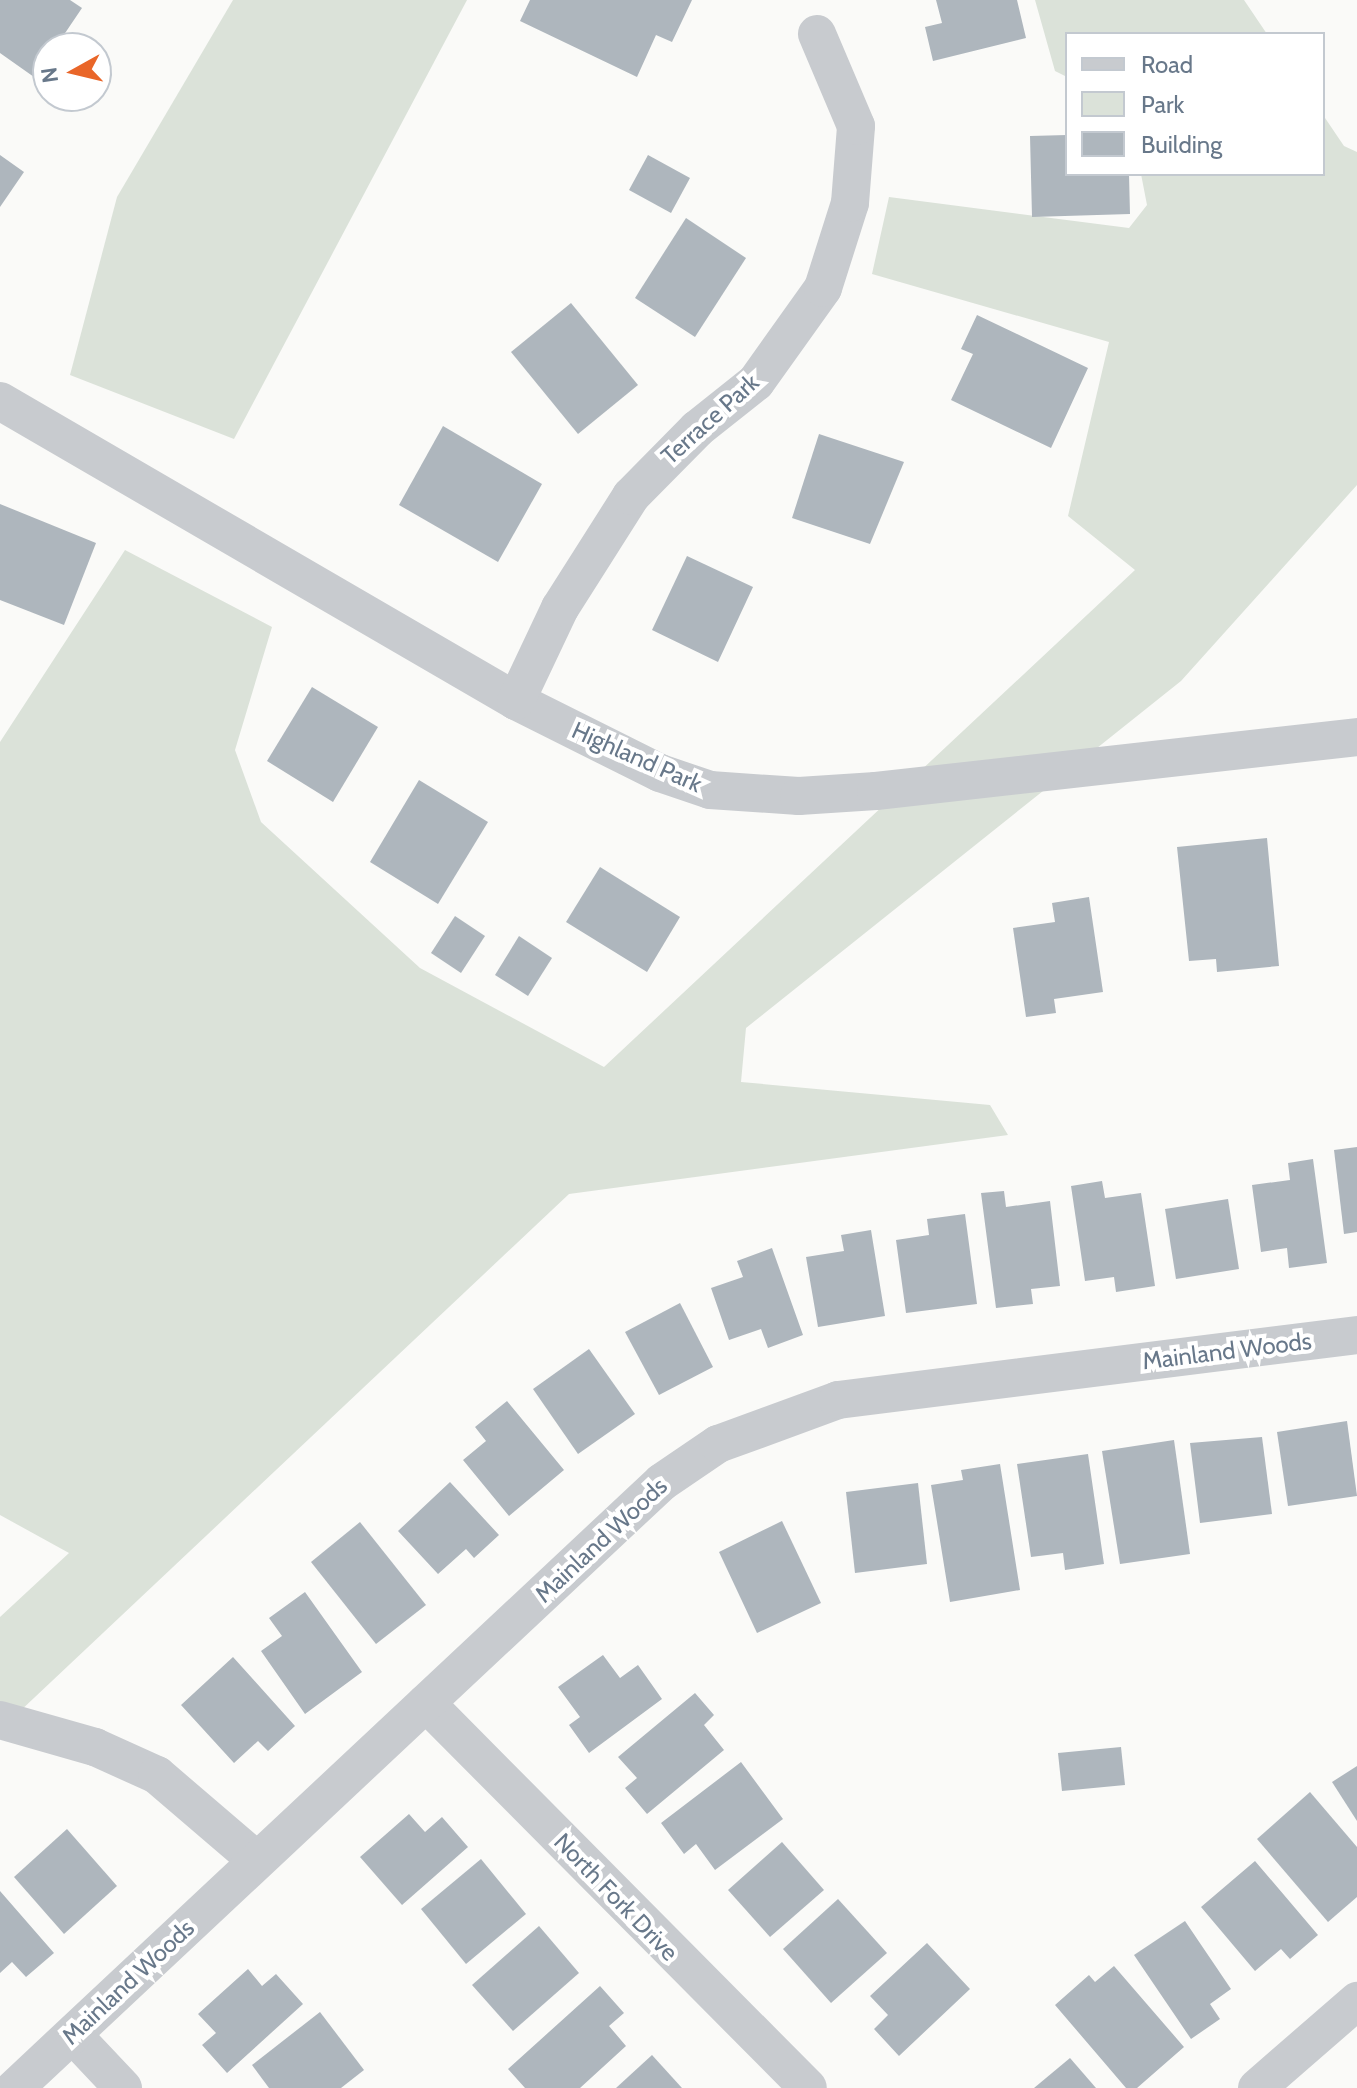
<!DOCTYPE html>
<html>
<head>
<meta charset="utf-8">
<style>
	body { margin:0 }
	#map { position:relative; width:1357px; height:2088px; overflow:hidden; background:#fafaf8; font-family:Cabin,sans-serif }
	div>[style] { position:absolute }
	[style*='--x'] { left:calc(var(--x)*1px); top:calc(var(--y)*1px); width:calc(var(--w)*1px); rotate:calc(var(--a)*1deg) }
	.green>* { inset:0; background:#dbe2d9 }
	.building>* { inset:0; background:#aeb6bd }
	.minor>* { height:38px; margin:-19px; padding:0 19px; transform-origin:19px; border-radius:19px; background:#c8cbcf }
	span { translate:-50% -50%; white-space:nowrap; text-align:center; line-height:1.15; -webkit-text-stroke:8px #fff; paint-order:stroke }
	.street-label { font-size:24px; color:#68788a }
	.legend { position:absolute; left:1065px; top:32px; width:260px; height:144px; box-sizing:border-box; background:#fff; border:2px solid #c3c9d0; margin:0; padding:10px 14px; list-style:none; font-size:24px; color:#68788a }
	.legend li { display:flex; align-items:center; gap:16px; height:40px }
	.legend b { width:40px; border:2px solid #c3c9d0 }
	.north { position:absolute; left:32px; top:32px; width:80px; height:80px; box-sizing:border-box; background:#fff; border:2px solid #c3c9d0; border-radius:50%; rotate:262deg; font-size:22px; font-weight:700; line-height:32px; text-align:center; color:#68788a }
	.north::after { content:''; display:block; margin:auto; width:28px; height:36px; background:#e96629; clip-path:polygon(50% 0,100% 100%,50% 72%,0 100%) }
</style>
</head>
<body>
<div id="map">
	<div class="green">
		<div style="clip-path:polygon(233px 0,467px 0,234px 439px,70px 375px,117px 197px)"></div>
		<div style="clip-path:polygon(1035px 0,1244px 0,1267px 34px,1067px 34px,1067px 77px,1055px 71px)"></div>
		<div style="clip-path:polygon(1323px 115px,1344px 146px,1357px 152px,1357px 485px,1181px 681px,746px 1028px,741px 1082px,990px 1105px,1008px 1135px,569px 1194px,0 1730px,0 1617px,69px 1553px,0 1515px,0 742px,125px 550px,272px 627px,235px 750px,261px 822px,420px 968px,604px 1067px,1135px 570px,1068px 516px,1109px 342px,872px 274px,889px 197px,1129px 228px,1147px 205px,1141px 174px,1323px 174px)"></div>
	</div>
	<div class="building">
		<div style="clip-path:polygon(0 0,70px 0,82px 8px,55px 48px,48px 48px,34px 77px,0 53px)"></div>
		<div style="clip-path:polygon(530px 0,692px 0,672px 42px,656px 35px,637px 77px,520px 21px)"></div>
		<div style="clip-path:polygon(936px 0,1017px 0,1026px 38px,933px 61px,925px 27px,942px 23px)"></div>
		<div style="clip-path:polygon(1067px 135px,1067px 174px,1129px 174px,1130px 214px,1032px 217px,1030px 136px)"></div>
		<div style="clip-path:polygon(0 155px,24px 172px,0 207px)"></div>
		<div style="clip-path:polygon(648px 155px,690px 178px,671px 213px,629px 190px)"></div>
		<div style="clip-path:polygon(686px 218px,746px 258px,695px 337px,635px 298px)"></div>
		<div style="clip-path:polygon(571px 303px,638px 385px,578px 434px,511px 352px)"></div>
		<div style="clip-path:polygon(977px 315px,1088px 368px,1051px 448px,951px 400px,973px 354px,961px 349px)"></div>
		<div style="clip-path:polygon(443px 426px,542px 484px,498px 562px,399px 505px)"></div>
		<div style="clip-path:polygon(819px 434px,904px 462px,870px 544px,792px 518px)"></div>
		<div style="clip-path:polygon(0 504px,96px 543px,64px 625px,0 600px)"></div>
		<div style="clip-path:polygon(687px 556px,753px 587px,718px 662px,652px 630px)"></div>
		<div style="clip-path:polygon(312px 687px,378px 727px,333px 802px,267px 761px)"></div>
		<div style="clip-path:polygon(419px 780px,488px 822px,438px 904px,370px 862px)"></div>
		<div style="clip-path:polygon(1267px 838px,1279px 966px,1217px 972px,1216px 959px,1189px 961px,1177px 847px)"></div>
		<div style="clip-path:polygon(600px 867px,680px 917px,647px 972px,566px 922px)"></div>
		<div style="clip-path:polygon(1089px 897px,1103px 992px,1054px 999px,1056px 1013px,1026px 1017px,1013px 928px,1055px 922px,1052px 903px)"></div>
		<div style="clip-path:polygon(455px 916px,485px 936px,461px 973px,431px 953px)"></div>
		<div style="clip-path:polygon(519px 936px,552px 958px,528px 996px,495px 975px)"></div>
		<div style="clip-path:polygon(1357px 1147px,1357px 1232px,1344px 1234px,1334px 1150px)"></div>
		<div style="clip-path:polygon(1313px 1159px,1327px 1263px,1289px 1268px,1287px 1248px,1261px 1252px,1252px 1185px,1290px 1180px,1288px 1163px)"></div>
		<div style="clip-path:polygon(1102px 1181px,1105px 1198px,1141px 1193px,1155px 1286px,1116px 1292px,1114px 1277px,1085px 1281px,1071px 1186px)"></div>
		<div style="clip-path:polygon(1004px 1191px,1006px 1207px,1050px 1201px,1060px 1286px,1031px 1289px,1033px 1304px,996px 1308px,981px 1193px)"></div>
		<div style="clip-path:polygon(1228px 1199px,1239px 1269px,1176px 1279px,1165px 1209px)"></div>
		<div style="clip-path:polygon(965px 1214px,977px 1304px,906px 1313px,896px 1240px,929px 1235px,927px 1219px)"></div>
		<div style="clip-path:polygon(871px 1230px,885px 1316px,818px 1327px,806px 1257px,844px 1251px,841px 1235px)"></div>
		<div style="clip-path:polygon(772px 1248px,803px 1335px,768px 1348px,761px 1329px,729px 1340px,711px 1288px,743px 1277px,737px 1261px)"></div>
		<div style="clip-path:polygon(680px 1303px,713px 1367px,659px 1395px,625px 1332px)"></div>
		<div style="clip-path:polygon(589px 1349px,635px 1414px,578px 1454px,533px 1389px)"></div>
		<div style="clip-path:polygon(507px 1401px,564px 1470px,509px 1516px,463px 1460px,486px 1441px,475px 1427px)"></div>
		<div style="clip-path:polygon(1347px 1421px,1357px 1496px,1288px 1506px,1277px 1432px)"></div>
		<div style="clip-path:polygon(1262px 1437px,1272px 1514px,1200px 1523px,1190px 1443px)"></div>
		<div style="clip-path:polygon(1174px 1440px,1190px 1554px,1120px 1564px,1102px 1451px)"></div>
		<div style="clip-path:polygon(1088px 1454px,1104px 1564px,1065px 1570px,1063px 1553px,1031px 1557px,1017px 1464px)"></div>
		<div style="clip-path:polygon(1000px 1464px,1020px 1590px,950px 1602px,931px 1485px,963px 1480px,961px 1470px)"></div>
		<div style="clip-path:polygon(450px 1482px,499px 1535px,474px 1558px,466px 1549px,438px 1574px,398px 1531px)"></div>
		<div style="clip-path:polygon(918px 1483px,927px 1564px,855px 1573px,846px 1492px)"></div>
		<div style="clip-path:polygon(782px 1521px,821px 1603px,757px 1633px,719px 1552px)"></div>
		<div style="clip-path:polygon(360px 1522px,426px 1605px,376px 1644px,311px 1562px)"></div>
		<div style="clip-path:polygon(305px 1592px,362px 1672px,305px 1714px,261px 1651px,282px 1636px,269px 1618px)"></div>
		<div style="clip-path:polygon(603px 1655px,620px 1678px,638px 1665px,662px 1699px,589px 1753px,569px 1725px,580px 1717px,558px 1687px)"></div>
		<div style="clip-path:polygon(233px 1657px,295px 1726px,268px 1751px,258px 1741px,234px 1763px,181px 1705px)"></div>
		<div style="clip-path:polygon(695px 1693px,714px 1715px,704px 1725px,724px 1750px,647px 1814px,625px 1788px,637px 1778px,618px 1757px)"></div>
		<div style="clip-path:polygon(1121px 1747px,1125px 1785px,1062px 1791px,1058px 1753px)"></div>
		<div style="clip-path:polygon(741px 1762px,783px 1819px,715px 1870px,696px 1844px,684px 1854px,661px 1823px)"></div>
		<div style="clip-path:polygon(1357px 1766px,1357px 1821px,1332px 1782px)"></div>
		<div style="clip-path:polygon(1310px 1792px,1357px 1847px,1357px 1897px,1328px 1922px,1257px 1839px)"></div>
		<div style="clip-path:polygon(409px 1814px,425px 1832px,442px 1817px,468px 1847px,402px 1905px,360px 1857px)"></div>
		<div style="clip-path:polygon(67px 1829px,117px 1886px,64px 1934px,14px 1877px)"></div>
		<div style="clip-path:polygon(782px 1842px,824px 1890px,770px 1937px,728px 1890px)"></div>
		<div style="clip-path:polygon(481px 1859px,526px 1914px,466px 1964px,421px 1909px)"></div>
		<div style="clip-path:polygon(1255px 1861px,1318px 1935px,1290px 1959px,1281px 1949px,1255px 1971px,1201px 1907px)"></div>
		<div style="clip-path:polygon(0 1891px,54px 1953px,26px 1977px,12px 1962px,0 1973px)"></div>
		<div style="clip-path:polygon(838px 1899px,887px 1953px,831px 2003px,783px 1949px)"></div>
		<div style="clip-path:polygon(1185px 1921px,1231px 1989px,1210px 2004px,1220px 2019px,1191px 2039px,1134px 1955px)"></div>
		<div style="clip-path:polygon(539px 1926px,579px 1973px,513px 2031px,472px 1985px)"></div>
		<div style="clip-path:polygon(927px 1943px,970px 1989px,899px 2056px,874px 2029px,888px 2015px,870px 1996px)"></div>
		<div style="clip-path:polygon(1114px 1966px,1184px 2047px,1137px 2088px,1126px 2088px,1055px 2005px,1089px 1975px,1095px 1982px)"></div>
		<div style="clip-path:polygon(248px 1969px,262px 1986px,276px 1974px,303px 2004px,227px 2073px,202px 2045px,216px 2033px,198px 2014px)"></div>
		<div style="clip-path:polygon(600px 1986px,624px 2013px,609px 2026px,626px 2046px,580px 2088px,525px 2088px,508px 2069px)"></div>
		<div style="clip-path:polygon(320px 2012px,364px 2070px,341px 2088px,269px 2088px,252px 2065px)"></div>
		<div style="clip-path:polygon(652px 2055px,682px 2088px,616px 2088px)"></div>
		<div style="clip-path:polygon(1070px 2058px,1096px 2088px,1034px 2088px)"></div>
	</div>
	<div class="minor">
		<div style="--x:0;--y:401;--w:597;--a:30.17"></div>
		<div style="--x:516;--y:701;--w:161;--a:26.6"></div>
		<div style="--x:660;--y:773;--w:53;--a:18.8"></div>
		<div style="--x:710;--y:790;--w:89;--a:3.9"></div>
		<div style="--x:799;--y:796;--w:77;--a:-3.7"></div>
		<div style="--x:876;--y:791;--w:484;--a:-6.4"></div>
		<div style="--x:516;--y:701;--w:103;--a:-64.7"></div>
		<div style="--x:560;--y:608;--w:133;--a:-57.6"></div>
		<div style="--x:631;--y:496;--w:94;--a:-45.4"></div>
		<div style="--x:697;--y:429;--w:75;--a:-38.5"></div>
		<div style="--x:756;--y:382;--w:115;--a:-54.5"></div>
		<div style="--x:823;--y:288;--w:89;--a:-72.4"></div>
		<div style="--x:850;--y:203;--w:77;--a:-85.5"></div>
		<div style="--x:856;--y:126;--w:100;--a:-113"></div>
		<div style="--x:426;--y:1703;--w:542;--a:45.22"></div>
		<div style="--x:0;--y:1720;--w:99;--a:15.9"></div>
		<div style="--x:95;--y:1747;--w:68;--a:24.3"></div>
		<div style="--x:157;--y:1775;--w:130;--a:40.6"></div>
		<div style="--x:73;--y:2035;--w:73;--a:46.7"></div>
		<div style="--x:15;--y:2088;--w:886;--a:-43.13"></div>
		<div style="--x:662;--y:1482;--w:68;--a:-34.2"></div>
		<div style="--x:718;--y:1444;--w:128;--a:-20.1"></div>
		<div style="--x:838;--y:1400;--w:523;--a:-7.14"></div>
		<div style="--x:1257;--y:2088;--w:133;--a:-41"></div>
	</div>
	<div class="street-label">
		<span style="left:710px;top:419px;rotate:-42deg">Terrace Park</span>
		<span style="left:637px;top:757px;rotate:24deg">Highland Park</span>
		<span style="left:1227px;top:1351px;rotate:-7deg">Mainland Woods</span>
		<span style="left:601px;top:1540px;rotate:-43deg">Mainland Woods</span>
		<span style="left:616px;top:1897px;rotate:46deg">North Fork Drive</span>
		<span style="left:128px;top:1982px;rotate:-43deg">Mainland Woods</span>
	</div>
	<ul class="legend">
	<li><b style="height:10px;background:#c8cbcf"></b>Road</li>
	<li><b style="height:22px;background:#dbe2d9"></b>Park</li>
	<li><b style="height:22px;background:#aeb6bd"></b>Building</li>
	</ul>
	<div class="north">N</div>
</div>
</body>
</html>
